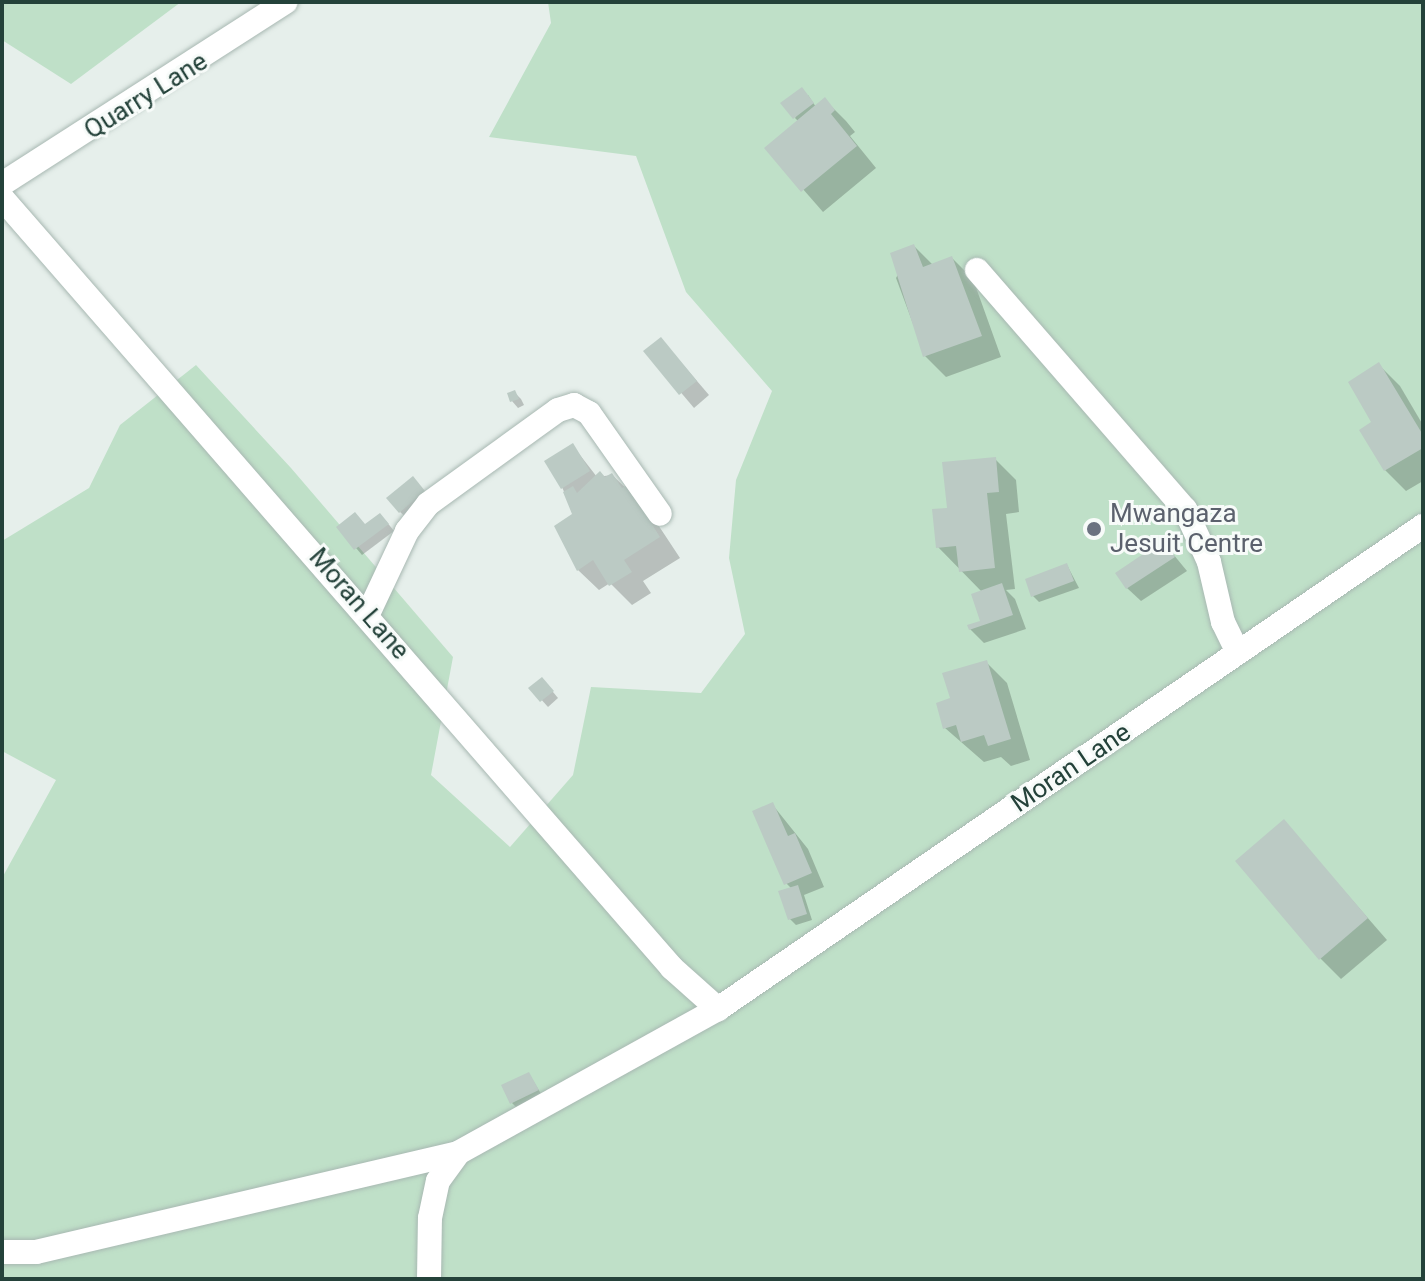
<!DOCTYPE html>
<html>
<head>
<meta charset="utf-8">
<style>
	body { margin:0 }
	#map { position:relative; width:1425px; height:1281px; overflow:hidden; background:#e6efeb; font-family:Roboto,sans-serif }
	div>[style] { position:absolute }
	[style*='--x'] { left:calc(var(--x)*1px); top:calc(var(--y)*1px); width:calc(var(--w)*1px); rotate:calc(var(--a)*1deg) }
	.green>* { inset:0; background:#bfe0c8 }
	.shadow>* { inset:0; background:#0003 }
	.building>* { inset:0; background:#bbcac4 }
	.roads { filter:drop-shadow(0 0 2px #a8b8b2) drop-shadow(0 0 2px #a8b8b2) }
	.minor>* { height:24px; margin:-12px; padding:0 12px; transform-origin:12px; border-radius:12px; background:#fff }
	.dots>* { width:22px; height:22px; translate:-50% -50%; box-sizing:border-box; border:4px solid #f7fbf9; border-radius:50% }
	span { translate:-50% -50%; white-space:nowrap; text-align:center; line-height:1.15; -webkit-text-stroke:6px #f7fbf9; paint-order:stroke }
	.street-label { font-size:26px; color:#24423a }
	.worship-label { font-size:26px; color:#5b616d }
	.left { translate:0 -50%; text-align:left }
	.frame { position:absolute; inset:0; border:4px solid #24423a; pointer-events:none }
</style>
</head>
<body>
<div id="map">
	<div class="green">
		<div style="clip-path:polygon(2px 2px,181px 2px,71px 84px,2px 40px)"></div>
		<div style="clip-path:polygon(548px 2px,1423px 2px,1423px 1279px,2px 1279px,2px 878px,56px 780px,2px 751px,2px 541px,89px 488px,120px 425px,196px 365px,291px 468px,453px 657px,431px 775px,510px 847px,573px 775px,591px 687px,701px 693px,745px 634px,729px 558px,736px 480px,772px 391px,686px 292px,636px 156px,489px 137px,551px 23px)"></div>
	</div>
	<div class="shadow">
		<div style="clip-path:polygon(808px 95px,816px 107px,825px 100px,846px 121px,855px 132px,850px 136px,876px 168px,823px 212px,767px 148px,799px 122px,795px 118px)"></div>
		<div style="clip-path:polygon(914px 246px,933px 265px,952px 258px,973px 279px,1001px 357px,946px 377px,925px 356px,896px 278px)"></div>
		<div style="clip-path:polygon(661px 339px,709px 395px,694px 408px,646px 351px)"></div>
		<div style="clip-path:polygon(1379px 365px,1400px 386px,1423px 425px,1423px 481px,1406px 491px,1385px 470px,1374px 423px)"></div>
		<div style="clip-path:polygon(515px 393px,521px 399px,524px 405px,518px 408px,512px 401px)"></div>
		<div style="clip-path:polygon(573px 446px,597px 477px,612px 475px,647px 508px,680px 558px,643px 581px,651px 593px,632px 605px,610px 583px,599px 590px,578px 570px,574px 515px,562px 487px)"></div>
		<div style="clip-path:polygon(995px 459px,1016px 480px,1019px 512px,1006px 514px,1015px 589px,1006px 590px,1015px 599px,1026px 629px,984px 643px,970px 629px,983px 622px,982px 592px,938px 547px,949px 509px)"></div>
		<div style="clip-path:polygon(419px 485px,430px 499px,407px 518px,400px 512px)"></div>
		<div style="clip-path:polygon(386px 521px,394px 531px,362px 555px,339px 528px)"></div>
		<div style="clip-path:polygon(1164px 543px,1187px 571px,1141px 601px,1127px 588px)"></div>
		<div style="clip-path:polygon(1067px 565px,1079px 588px,1039px 602px,1033px 596px)"></div>
		<div style="clip-path:polygon(986px 662px,1007px 683px,1030px 760px,1011px 766px,1001px 757px,984px 762px,945px 728px,952px 700px)"></div>
		<div style="clip-path:polygon(548px 686px,558px 698px,548px 707px,531px 688px)"></div>
		<div style="clip-path:polygon(772px 804px,808px 849px,824px 887px,804px 895px,812px 920px,796px 925px,789px 918px,792px 889px,786px 883px)"></div>
		<div style="clip-path:polygon(1284px 822px,1387px 940px,1341px 979px,1320px 958px)"></div>
		<div style="clip-path:polygon(529px 1074px,543px 1097px,518px 1109px,512px 1103px)"></div>
	</div>
	<div class="building">
		<div style="clip-path:polygon(802px 87px,814px 103px,793px 119px,780px 103px)"></div>
		<div style="clip-path:polygon(825px 97px,835px 110px,831px 114px,857px 146px,801px 192px,764px 148px)"></div>
		<div style="clip-path:polygon(914px 244px,923px 267px,952px 256px,982px 336px,923px 357px,890px 253px)"></div>
		<div style="clip-path:polygon(661px 337px,697px 381px,679px 395px,643px 351px)"></div>
		<div style="clip-path:polygon(1379px 362px,1423px 435px,1423px 448px,1384px 471px,1359px 430px,1371px 422px,1348px 382px)"></div>
		<div style="clip-path:polygon(515px 390px,519px 399px,510px 402px,507px 393px)"></div>
		<div style="clip-path:polygon(573px 443px,590px 471px,561px 489px,544px 461px)"></div>
		<div style="clip-path:polygon(996px 457px,999px 492px,987px 493px,995px 568px,959px 572px,956px 546px,936px 548px,932px 509px,947px 508px,942px 462px)"></div>
		<div style="clip-path:polygon(600px 471px,605px 477px,612px 473px,622px 488px,627px 485px,660px 537px,624px 560px,632px 572px,609px 586px,593px 560px,577px 571px,554px 526px,572px 514px,563px 492px,573px 486px,577px 493px)"></div>
		<div style="clip-path:polygon(413px 476px,425px 491px,399px 513px,386px 498px)"></div>
		<div style="clip-path:polygon(355px 512px,365px 524px,380px 513px,389px 524px,354px 550px,336px 527px)"></div>
		<div style="clip-path:polygon(1164px 540px,1175px 557px,1126px 589px,1115px 573px)"></div>
		<div style="clip-path:polygon(1067px 563px,1074px 581px,1031px 597px,1025px 579px)"></div>
		<div style="clip-path:polygon(1002px 583px,1013px 615px,969px 630px,967px 625px,980px 621px,971px 594px)"></div>
		<div style="clip-path:polygon(987px 660px,1011px 739px,988px 746px,984px 735px,961px 742px,956px 725px,943px 729px,936px 703px,950px 698px,942px 673px)"></div>
		<div style="clip-path:polygon(542px 677px,554px 691px,540px 702px,528px 688px)"></div>
		<div style="clip-path:polygon(773px 802px,788px 836px,795px 833px,812px 873px,784px 885px,752px 811px)"></div>
		<div style="clip-path:polygon(1284px 819px,1368px 918px,1319px 960px,1235px 861px)"></div>
		<div style="clip-path:polygon(798px 885px,807px 914px,788px 920px,778px 891px)"></div>
		<div style="clip-path:polygon(529px 1072px,539px 1090px,510px 1104px,501px 1085px)"></div>
	</div>
	<div class="roads">
		<div class="minor">
			<div style="--x:2;--y:184;--w:337;--a:-32.7"></div>
			<div style="--x:2;--y:198;--w:1021;--a:48.97"></div>
			<div style="--x:672;--y:968;--w:62;--a:41.7"></div>
			<div style="--x:718;--y:1009;--w:855;--a:-34.42"></div>
			<div style="--x:977;--y:270;--w:317;--a:49"></div>
			<div style="--x:1185;--y:509;--w:58;--a:65.6"></div>
			<div style="--x:1209;--y:562;--w:62;--a:76.9"></div>
			<div style="--x:1223;--y:622;--w:34;--a:64"></div>
			<div style="--x:368;--y:614;--w:92;--a:-64.8"></div>
			<div style="--x:407;--y:531;--w:34;--a:-52"></div>
			<div style="--x:428;--y:504;--w:160;--a:-35.9"></div>
			<div style="--x:558;--y:410;--w:17;--a:-17"></div>
			<div style="--x:574;--y:405;--w:17;--a:28"></div>
			<div style="--x:589;--y:413;--w:123;--a:54.9"></div>
			<div style="--x:2;--y:1252;--w:34;--a:0"></div>
			<div style="--x:36;--y:1252;--w:433;--a:-13.2"></div>
			<div style="--x:429;--y:1279;--w:61;--a:-89.1"></div>
			<div style="--x:430;--y:1218;--w:38;--a:-78"></div>
			<div style="--x:438;--y:1181;--w:34;--a:-54"></div>
			<div style="--x:458;--y:1153;--w:297;--a:-29"></div>
		</div>
	</div>
	<div class="dots">
		<div style="left:1094px;top:529px;background:#6b7280"></div>
	</div>
	<div class="street-label">
		<span style="left:146px;top:96px;rotate:-32deg">Quarry Lane</span>
		<span style="left:359px;top:604px;rotate:49deg">Moran Lane</span>
		<span style="left:1071px;top:768px;rotate:-34deg">Moran Lane</span>
	</div>
	<div class="worship-label">
		<span class="left" style="left:1110px;top:529px">Mwangaza<br>Jesuit Centre</span>
	</div>
	<div class="frame"></div>
</div>
</body>
</html>
